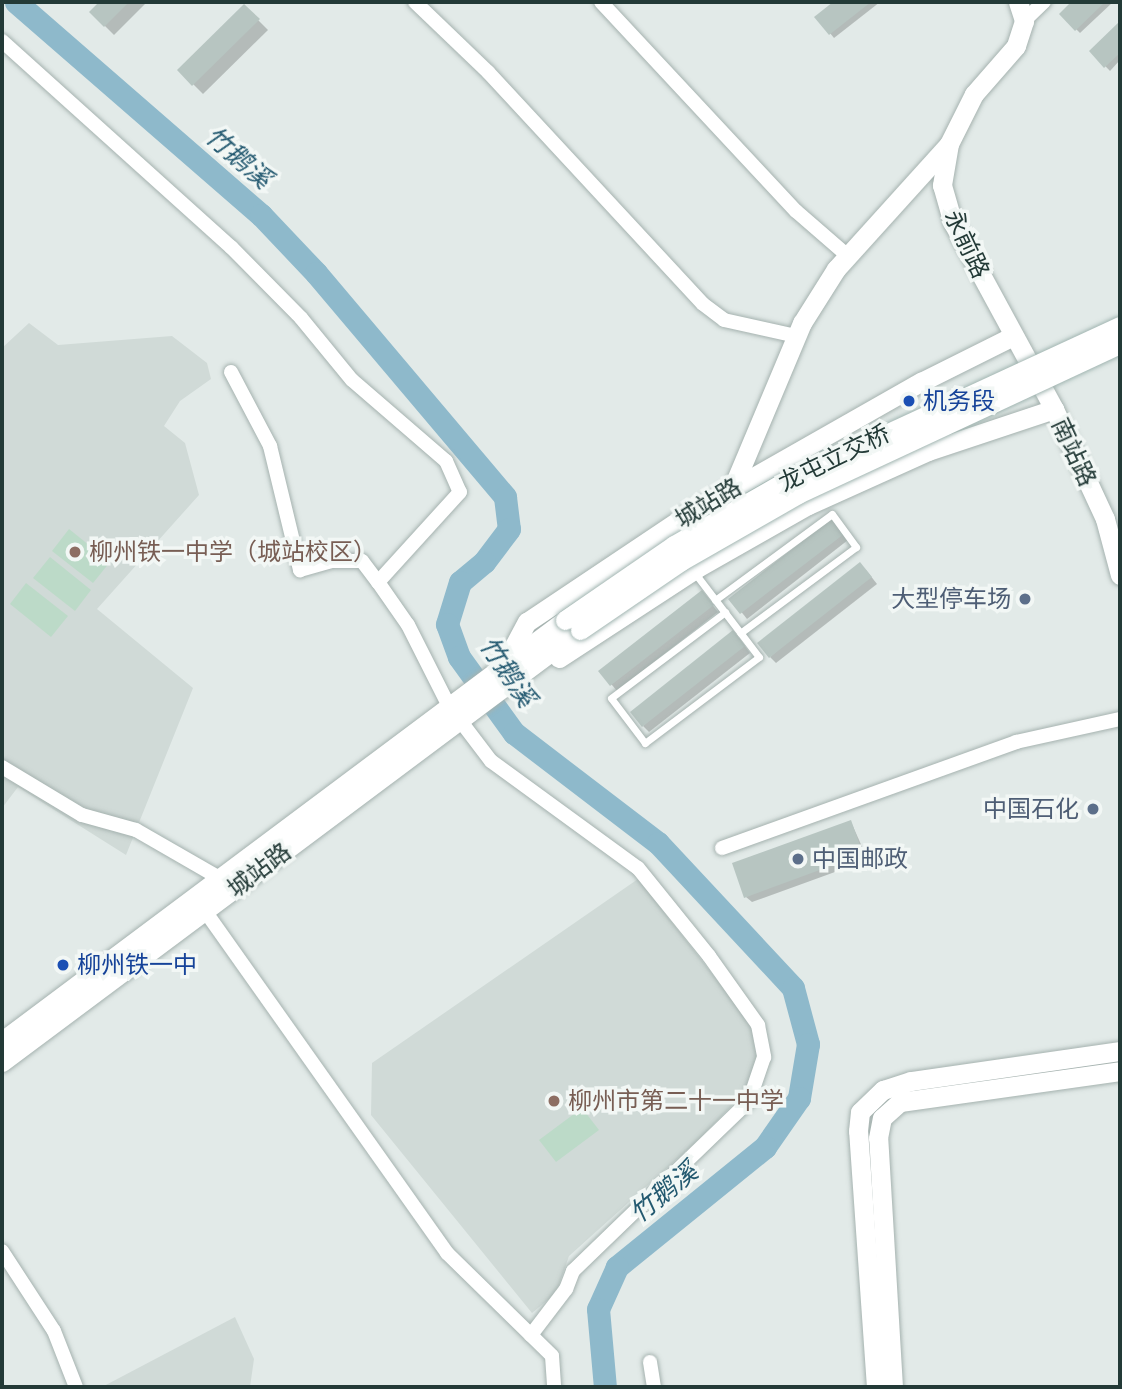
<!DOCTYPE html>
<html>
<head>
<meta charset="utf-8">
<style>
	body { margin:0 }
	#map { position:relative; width:1122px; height:1389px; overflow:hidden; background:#e2eae8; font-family:Cabin,"Noto Sans SC",sans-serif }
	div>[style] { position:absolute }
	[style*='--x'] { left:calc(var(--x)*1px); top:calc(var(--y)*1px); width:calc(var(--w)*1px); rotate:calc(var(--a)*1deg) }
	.built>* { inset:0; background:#d0dad7 }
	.green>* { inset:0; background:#bcdac8 }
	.shadow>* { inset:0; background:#0003 }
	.river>* { height:23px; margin:-11.5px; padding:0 11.5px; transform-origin:11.5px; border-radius:11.5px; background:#8eb9cb }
	.building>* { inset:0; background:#b7c5c1 }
	.roads { filter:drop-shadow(0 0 2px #a5b2af) drop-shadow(0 0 2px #a5b2af) }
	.lane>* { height:7px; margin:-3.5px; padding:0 3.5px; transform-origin:3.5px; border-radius:3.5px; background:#fff }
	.street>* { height:14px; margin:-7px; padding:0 7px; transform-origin:7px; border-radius:7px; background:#fff }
	.secondary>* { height:19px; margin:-9.5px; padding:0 9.5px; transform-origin:9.5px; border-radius:9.5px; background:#fff }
	.bridges { filter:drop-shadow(0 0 2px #a1b5b1) drop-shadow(0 0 2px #a1b5b1) }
	.secondary-bridge>* { height:19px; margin:-9.5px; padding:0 9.5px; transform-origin:9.5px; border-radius:9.5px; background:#fff }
	.dots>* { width:19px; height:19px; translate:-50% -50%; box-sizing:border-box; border:4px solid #f2f7f5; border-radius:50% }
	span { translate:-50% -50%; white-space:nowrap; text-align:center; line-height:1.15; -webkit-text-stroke:7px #f2f7f5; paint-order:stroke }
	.street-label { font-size:24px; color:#233a37 }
	.transit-label { font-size:24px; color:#164399 }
	.left { translate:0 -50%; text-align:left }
	.education-label { font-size:24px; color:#785e54 }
	.service-label { font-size:24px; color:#4e5e75 }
	.right { translate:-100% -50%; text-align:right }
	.water-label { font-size:26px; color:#235970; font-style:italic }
	.frame { position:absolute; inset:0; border:4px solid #233a37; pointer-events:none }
</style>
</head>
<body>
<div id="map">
	<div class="built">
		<div style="clip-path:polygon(29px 323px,58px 345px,172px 336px,207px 363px,211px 379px,180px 401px,164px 426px,185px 443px,199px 495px,97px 609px,193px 688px,126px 855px,18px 787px,2px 808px,2px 348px)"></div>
		<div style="clip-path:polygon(638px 879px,749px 1021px,759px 1048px,749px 1088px,697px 1141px,569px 1256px,556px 1293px,532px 1313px,371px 1115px,372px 1063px)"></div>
		<div style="clip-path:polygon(235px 1317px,254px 1359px,250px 1387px,102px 1387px)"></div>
	</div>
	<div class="green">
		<div style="clip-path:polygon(69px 529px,110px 562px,93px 583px,52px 551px)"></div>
		<div style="clip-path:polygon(50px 557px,91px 590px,75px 611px,33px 578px)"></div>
		<div style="clip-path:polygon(26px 583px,68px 616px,51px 637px,10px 604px)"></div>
		<div style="clip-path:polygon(582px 1108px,599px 1130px,556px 1162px,539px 1140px)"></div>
	</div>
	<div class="shadow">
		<div style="clip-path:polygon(102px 2px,147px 2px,114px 35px,91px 12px)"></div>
		<div style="clip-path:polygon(836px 2px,880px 2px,834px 38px,817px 17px)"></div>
		<div style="clip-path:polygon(1074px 2px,1113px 2px,1080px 33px,1061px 14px)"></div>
		<div style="clip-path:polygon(244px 6px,268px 30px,203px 94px,179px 70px)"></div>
		<div style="clip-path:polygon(1120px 23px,1120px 60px,1110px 71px,1091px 51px)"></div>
		<div style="clip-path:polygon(832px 520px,848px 540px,747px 619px,731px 599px)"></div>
		<div style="clip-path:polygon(866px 570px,877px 584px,776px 663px,770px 657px)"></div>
		<div style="clip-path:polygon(707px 598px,718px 612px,617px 691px,612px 685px,601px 671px)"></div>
		<div style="clip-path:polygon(739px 638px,750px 653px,649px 732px,643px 726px)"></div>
		<div style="clip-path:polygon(851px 822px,868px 860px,752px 902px,746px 897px)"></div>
	</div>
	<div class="river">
		<div style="--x:16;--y:2;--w:325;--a:41"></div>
		<div style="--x:261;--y:215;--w:80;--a:46.5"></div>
		<div style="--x:316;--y:273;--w:293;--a:49.8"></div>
		<div style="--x:505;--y:497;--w:32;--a:83"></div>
		<div style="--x:509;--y:529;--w:41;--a:127.1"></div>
		<div style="--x:484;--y:562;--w:31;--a:140"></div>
		<div style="--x:460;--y:582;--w:44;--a:107.2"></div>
		<div style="--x:447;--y:624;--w:35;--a:70"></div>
		<div style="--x:459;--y:657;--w:94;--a:54.1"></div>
		<div style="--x:514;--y:733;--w:181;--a:37.4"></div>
		<div style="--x:658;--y:843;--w:198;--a:47"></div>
		<div style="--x:793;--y:988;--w:58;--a:75"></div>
		<div style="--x:808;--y:1044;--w:55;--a:99.5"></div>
		<div style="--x:799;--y:1098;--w:60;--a:124.8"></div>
		<div style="--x:765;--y:1147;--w:191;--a:141"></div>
		<div style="--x:617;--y:1267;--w:46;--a:114.3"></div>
		<div style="--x:598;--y:1309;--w:78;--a:84.9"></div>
	</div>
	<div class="building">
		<div style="clip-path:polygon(99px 2px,129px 2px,104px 27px,89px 12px)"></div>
		<div style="clip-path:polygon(833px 2px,871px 2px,829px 35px,814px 17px)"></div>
		<div style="clip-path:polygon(1071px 2px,1105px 2px,1075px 31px,1059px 14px)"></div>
		<div style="clip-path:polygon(244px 4px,260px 19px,192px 86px,177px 70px)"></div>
		<div style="clip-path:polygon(1120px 21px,1120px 53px,1104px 68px,1089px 51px)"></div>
		<div style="clip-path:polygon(832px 518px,844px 534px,740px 614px,728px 599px)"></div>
		<div style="clip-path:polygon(860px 562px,872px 577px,769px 658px,757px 643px)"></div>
		<div style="clip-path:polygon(702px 590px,714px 605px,610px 686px,598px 671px)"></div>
		<div style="clip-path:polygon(733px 630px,745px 646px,642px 727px,630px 712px)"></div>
		<div style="clip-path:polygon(851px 820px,863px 854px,744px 898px,732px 863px)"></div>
	</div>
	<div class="roads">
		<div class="lane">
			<div style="--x:694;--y:572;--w:107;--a:52.6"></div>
			<div style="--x:759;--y:657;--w:143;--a:143"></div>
			<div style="--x:645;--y:743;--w:56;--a:-127.1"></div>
			<div style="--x:611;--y:698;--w:143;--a:-37"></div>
			<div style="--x:715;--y:600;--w:145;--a:-36.3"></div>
			<div style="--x:832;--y:514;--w:41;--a:54"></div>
			<div style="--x:856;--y:547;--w:144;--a:143.4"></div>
		</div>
		<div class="street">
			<div style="--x:415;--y:2;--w:101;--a:43.8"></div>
			<div style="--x:488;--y:72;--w:316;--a:47.2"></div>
			<div style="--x:703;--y:304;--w:26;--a:37"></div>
			<div style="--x:724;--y:320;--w:74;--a:12.5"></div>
			<div style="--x:601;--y:2;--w:286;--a:47"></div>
			<div style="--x:796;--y:211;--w:69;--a:40.9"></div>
			<div style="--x:1024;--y:21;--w:28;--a:-44"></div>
			<div style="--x:2;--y:41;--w:308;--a:42"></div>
			<div style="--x:231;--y:247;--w:100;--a:45.4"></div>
			<div style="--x:301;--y:318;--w:80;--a:50.6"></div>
			<div style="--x:352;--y:380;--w:124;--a:40.8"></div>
			<div style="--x:446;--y:461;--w:34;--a:66"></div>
			<div style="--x:460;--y:492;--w:122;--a:132.3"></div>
			<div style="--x:378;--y:582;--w:52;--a:55.1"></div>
			<div style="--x:408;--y:625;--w:91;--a:63.2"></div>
			<div style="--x:231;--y:372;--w:84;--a:62.2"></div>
			<div style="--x:270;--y:446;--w:128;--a:76.4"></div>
			<div style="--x:300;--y:570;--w:33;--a:-16"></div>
			<div style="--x:332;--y:561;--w:30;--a:0"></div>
			<div style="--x:362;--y:561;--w:26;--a:53"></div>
			<div style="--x:459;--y:719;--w:53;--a:52.7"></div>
			<div style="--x:491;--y:761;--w:182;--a:36.1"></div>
			<div style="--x:638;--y:868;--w:113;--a:51.1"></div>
			<div style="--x:709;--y:956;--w:85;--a:54.6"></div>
			<div style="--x:758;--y:1025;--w:33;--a:79"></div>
			<div style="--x:764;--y:1057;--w:46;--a:108.8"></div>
			<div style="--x:749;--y:1101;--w:245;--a:136"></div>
			<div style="--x:573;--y:1271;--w:19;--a:111"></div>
			<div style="--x:566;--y:1289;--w:58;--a:127.3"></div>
			<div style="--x:2;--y:767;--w:93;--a:31"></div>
			<div style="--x:82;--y:815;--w:56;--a:15.5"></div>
			<div style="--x:136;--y:830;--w:106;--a:29.9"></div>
			<div style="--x:722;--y:848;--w:313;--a:-19.8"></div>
			<div style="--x:1016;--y:742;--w:107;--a:-12.5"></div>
			<div style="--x:205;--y:911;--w:419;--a:54.7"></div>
			<div style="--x:447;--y:1253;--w:147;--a:44.4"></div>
			<div style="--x:552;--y:1356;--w:31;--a:86"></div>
			<div style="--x:2;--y:1251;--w:95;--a:57"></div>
			<div style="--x:54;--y:1331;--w:60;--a:68.6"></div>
			<div style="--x:650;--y:1362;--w:25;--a:81"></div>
		</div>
		<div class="secondary">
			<div style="--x:1018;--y:2;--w:20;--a:72"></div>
			<div style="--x:1024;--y:21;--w:26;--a:108"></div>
			<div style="--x:1016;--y:46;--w:64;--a:131.2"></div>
			<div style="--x:974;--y:94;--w:56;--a:116.6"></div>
			<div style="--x:949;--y:144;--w:42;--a:99.7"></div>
			<div style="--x:942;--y:185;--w:40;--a:74"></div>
			<div style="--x:953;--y:223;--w:212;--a:61.5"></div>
			<div style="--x:1054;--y:409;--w:121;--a:65.1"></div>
			<div style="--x:1105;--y:519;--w:58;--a:75"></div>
			<div style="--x:733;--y:487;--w:178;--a:-67.2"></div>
			<div style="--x:802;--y:323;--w:64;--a:-57.8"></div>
			<div style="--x:836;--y:269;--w:167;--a:-47.9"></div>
			<div style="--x:508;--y:657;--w:40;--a:-62"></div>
			<div style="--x:527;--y:622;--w:196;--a:-33.8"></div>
			<div style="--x:690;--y:513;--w:266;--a:-29.6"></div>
			<div style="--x:921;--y:382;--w:103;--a:-26.6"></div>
			<div style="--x:559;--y:658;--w:165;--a:-33.1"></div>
			<div style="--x:697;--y:568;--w:128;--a:-29.6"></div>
			<div style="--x:808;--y:505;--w:132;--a:-24.2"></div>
			<div style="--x:928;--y:451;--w:133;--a:-18.4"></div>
			<div style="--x:2;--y:1041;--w:703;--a:-36.79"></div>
			<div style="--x:2;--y:1062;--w:722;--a:-36.77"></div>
			<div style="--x:876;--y:1387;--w:257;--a:-94"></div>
			<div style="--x:858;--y:1131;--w:19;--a:-84"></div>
			<div style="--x:860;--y:1112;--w:32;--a:-44"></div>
			<div style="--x:883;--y:1090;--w:29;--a:-18"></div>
			<div style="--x:911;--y:1081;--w:211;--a:-8.2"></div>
			<div style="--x:893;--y:1387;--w:249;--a:-93.4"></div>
			<div style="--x:878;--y:1138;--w:20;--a:-79"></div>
			<div style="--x:882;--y:1118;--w:24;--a:-42"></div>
			<div style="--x:900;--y:1102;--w:222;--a:-8"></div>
		</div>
	</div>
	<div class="bridges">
		<div class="secondary-bridge">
			<div style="--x:565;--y:620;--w:132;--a:-34.5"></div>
			<div style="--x:674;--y:545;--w:135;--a:-29.8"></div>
			<div style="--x:791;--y:478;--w:362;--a:-24.8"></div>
			<div style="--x:580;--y:630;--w:122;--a:-34.3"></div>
			<div style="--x:681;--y:561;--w:135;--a:-29.8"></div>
			<div style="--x:798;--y:494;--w:355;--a:-25"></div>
		</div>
	</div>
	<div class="dots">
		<div style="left:909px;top:401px;background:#1a4fb4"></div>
		<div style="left:75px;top:552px;background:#8d6e63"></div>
		<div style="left:1025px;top:599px;background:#5c6f8a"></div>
		<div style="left:1093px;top:809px;background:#5c6f8a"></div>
		<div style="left:798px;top:859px;background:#5c6f8a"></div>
		<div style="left:63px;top:965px;background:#1a4fb4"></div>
		<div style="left:554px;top:1101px;background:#8d6e63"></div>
	</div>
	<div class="street-label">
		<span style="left:967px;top:244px;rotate:65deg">永前路</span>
		<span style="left:1074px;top:452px;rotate:65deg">南站路</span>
		<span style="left:834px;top:458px;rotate:-26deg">龙屯立交桥</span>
		<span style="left:708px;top:503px;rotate:-31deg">城站路</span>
		<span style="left:259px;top:870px;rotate:-37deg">城站路</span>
	</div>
	<div class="transit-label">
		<span class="left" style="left:923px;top:401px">机务段</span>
		<span class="left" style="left:77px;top:965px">柳州铁一中</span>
	</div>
	<div class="education-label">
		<span class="left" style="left:89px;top:552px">柳州铁一中学（城站校区）</span>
		<span class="left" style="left:568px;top:1101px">柳州市第二十一中学</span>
	</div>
	<div class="service-label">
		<span class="right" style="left:1011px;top:599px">大型停车场</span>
		<span class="right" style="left:1079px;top:809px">中国石化</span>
		<span class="left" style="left:812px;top:859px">中国邮政</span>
	</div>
	<div class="water-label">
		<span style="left:238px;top:158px;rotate:41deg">竹鹅溪</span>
		<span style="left:507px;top:672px;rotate:56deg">竹鹅溪</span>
		<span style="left:664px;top:1193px;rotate:-39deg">竹鹅溪</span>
	</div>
	<div class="frame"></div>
</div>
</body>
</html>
